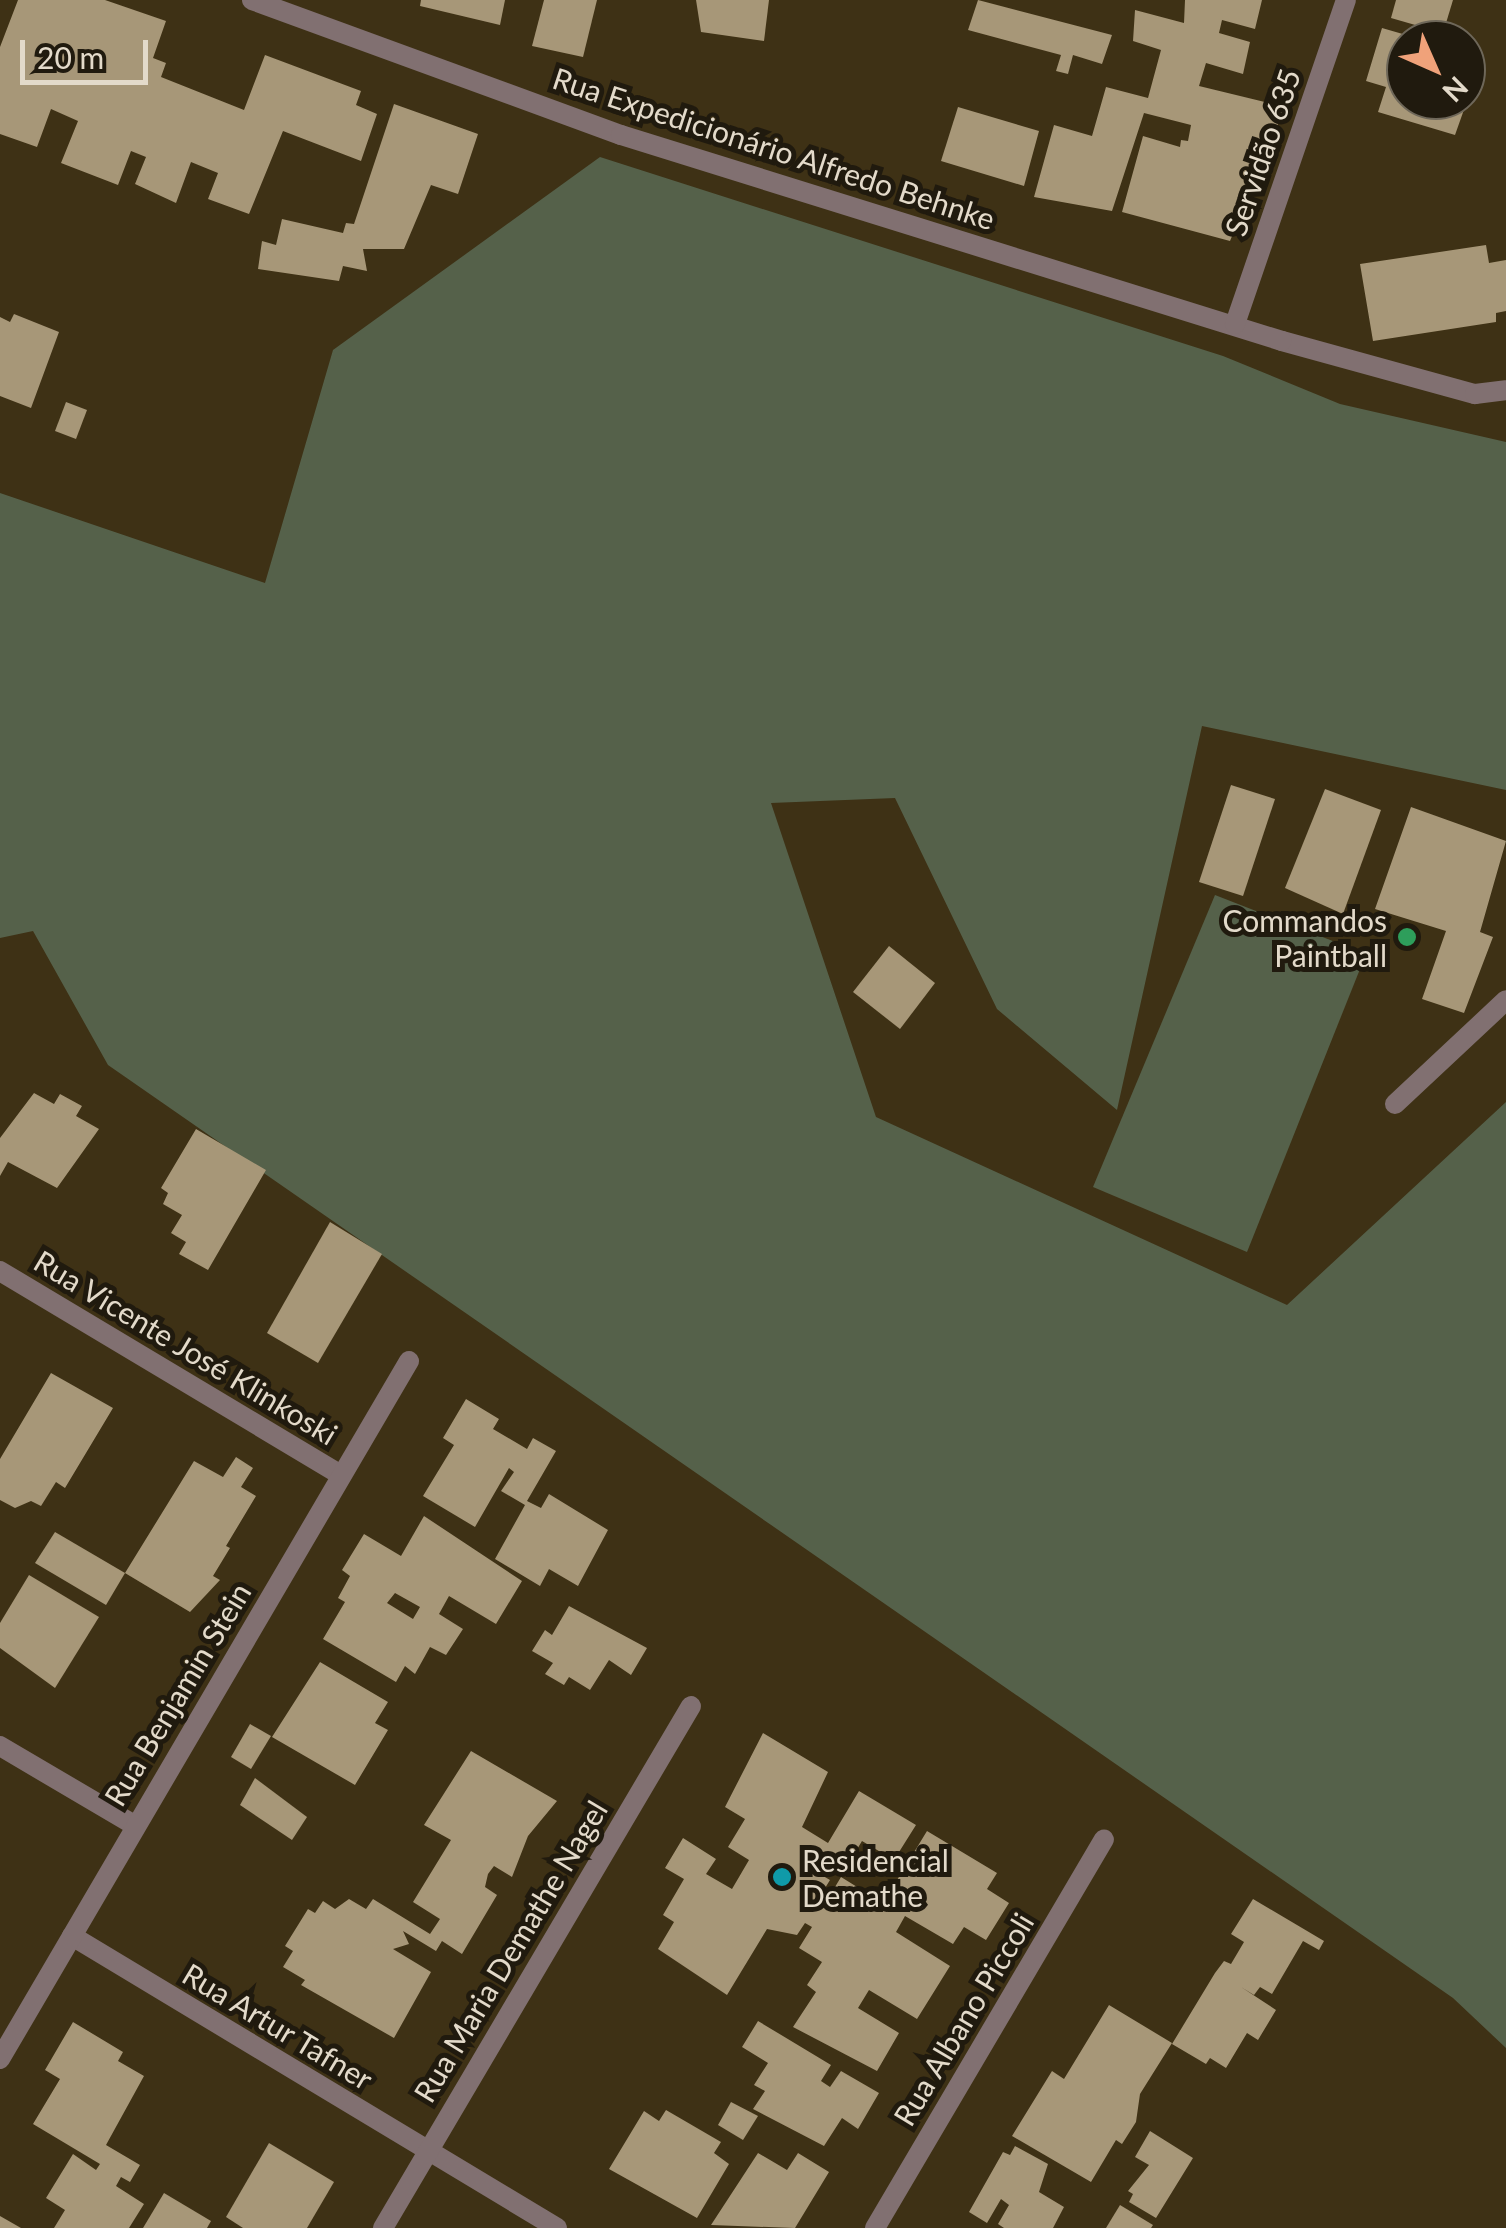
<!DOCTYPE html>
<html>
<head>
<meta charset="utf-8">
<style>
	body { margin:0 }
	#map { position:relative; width:1506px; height:2228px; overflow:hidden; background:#3e3115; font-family:Lato,sans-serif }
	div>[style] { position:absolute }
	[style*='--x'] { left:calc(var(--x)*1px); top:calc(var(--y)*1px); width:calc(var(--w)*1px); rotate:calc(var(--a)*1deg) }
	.green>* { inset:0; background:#55614a }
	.building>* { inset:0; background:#a79778 }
	.lane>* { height:20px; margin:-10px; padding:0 10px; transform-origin:10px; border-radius:10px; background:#817071 }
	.street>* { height:20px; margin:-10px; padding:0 10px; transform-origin:10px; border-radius:10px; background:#817071 }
	.dots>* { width:28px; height:28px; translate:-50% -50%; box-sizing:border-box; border:5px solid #201a0e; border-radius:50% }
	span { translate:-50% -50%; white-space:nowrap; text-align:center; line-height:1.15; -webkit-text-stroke:10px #201a0e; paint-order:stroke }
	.street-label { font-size:30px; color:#e3daca }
	.poi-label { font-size:30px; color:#e3daca }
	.right { translate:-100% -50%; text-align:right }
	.left { translate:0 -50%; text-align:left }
	.north { position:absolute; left:1386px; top:20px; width:100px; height:100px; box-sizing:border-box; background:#201a0e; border:2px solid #6e6759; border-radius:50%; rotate:135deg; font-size:28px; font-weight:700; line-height:40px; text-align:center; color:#e3daca }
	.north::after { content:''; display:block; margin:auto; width:35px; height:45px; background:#f0a27a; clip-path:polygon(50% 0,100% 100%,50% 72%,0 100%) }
	.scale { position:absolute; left:20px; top:40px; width:128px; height:45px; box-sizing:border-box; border:5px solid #e3daca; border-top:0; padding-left:12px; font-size:30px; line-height:35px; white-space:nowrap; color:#e3daca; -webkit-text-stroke:8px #201a0e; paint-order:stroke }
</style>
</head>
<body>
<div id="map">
	<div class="green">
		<div style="clip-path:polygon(600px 157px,1223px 356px,1340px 404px,1506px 442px,1506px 790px,1202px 726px,1117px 1110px,997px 1009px,895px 798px,771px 803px,876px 1117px,1287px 1305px,1506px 1102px,1506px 2048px,1453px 1998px,108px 1065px,33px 931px,0 938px,0 493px,265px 583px,333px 350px)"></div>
		<div style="clip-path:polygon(1215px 895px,1366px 954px,1247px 1252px,1093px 1187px)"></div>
	</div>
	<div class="building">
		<div style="clip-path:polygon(18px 0,105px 0,166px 21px,153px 58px,166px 63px,161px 77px,244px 110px,265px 55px,361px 91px,356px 105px,377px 114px,361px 161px,283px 131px,249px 214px,208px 199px,218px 173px,191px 162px,176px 203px,135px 184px,146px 157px,131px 151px,118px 185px,61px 163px,78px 121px,51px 109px,37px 147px,0 134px,0 47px)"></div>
		<div style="clip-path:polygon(421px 0,505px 0,500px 25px,420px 6px)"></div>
		<div style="clip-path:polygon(544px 0,597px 0,583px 57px,532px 46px)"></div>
		<div style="clip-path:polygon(696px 0,769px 0,764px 41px,701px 32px)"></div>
		<div style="clip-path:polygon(978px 0,1112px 35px,1102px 64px,1073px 55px,1068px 74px,1056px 71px,1061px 55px,968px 30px)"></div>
		<div style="clip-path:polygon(1185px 0,1262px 0,1255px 29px,1222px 20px,1219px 33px,1250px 42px,1243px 74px,1206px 63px,1199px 86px,1285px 107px,1230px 241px,1122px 212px,1143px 136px,1180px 147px,1181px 140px,1188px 141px,1191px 125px,1144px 113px,1112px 211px,1034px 197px,1054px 125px,1092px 136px,1106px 87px,1148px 98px,1161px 50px,1133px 41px,1135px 10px,1184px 23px)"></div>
		<div style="clip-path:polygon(1396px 0,1453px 0,1443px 33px,1391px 18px)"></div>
		<div style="clip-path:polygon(1382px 28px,1420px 39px,1406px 40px,1406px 100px,1466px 100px,1466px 52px,1483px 56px,1455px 135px,1378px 112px,1386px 87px,1366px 81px)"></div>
		<div style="clip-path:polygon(394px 104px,478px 134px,458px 194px,431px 185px,404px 249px,363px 249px,367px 271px,343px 266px,339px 281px,258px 269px,262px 241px,276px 245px,282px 219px,343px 233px,346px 223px,354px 224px)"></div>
		<div style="clip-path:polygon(958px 107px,1039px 131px,1024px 186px,941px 161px)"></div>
		<div style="clip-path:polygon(1486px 245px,1489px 263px,1506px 260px,1506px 311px,1496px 313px,1496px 322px,1373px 341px,1360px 264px)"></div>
		<div style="clip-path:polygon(14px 314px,59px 332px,31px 408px,0 396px,0 317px,10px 322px)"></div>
		<div style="clip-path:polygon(66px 402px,87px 410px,76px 439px,55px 431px)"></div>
		<div style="clip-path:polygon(1231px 785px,1275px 799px,1243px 896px,1199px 882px)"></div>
		<div style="clip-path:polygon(1325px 789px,1381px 810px,1343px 914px,1285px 888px)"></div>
		<div style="clip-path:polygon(1411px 807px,1506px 841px,1480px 932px,1493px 937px,1464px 1013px,1422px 999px,1446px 931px,1375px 909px)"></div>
		<div style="clip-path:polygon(889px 946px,935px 983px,900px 1029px,853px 992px)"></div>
		<div style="clip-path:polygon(34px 1093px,54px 1104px,60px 1094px,82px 1106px,76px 1116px,99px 1129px,57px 1188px,8px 1162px,0 1176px,0 1138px)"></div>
		<div style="clip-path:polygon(196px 1129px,266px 1170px,208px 1270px,179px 1254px,186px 1242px,171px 1233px,182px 1215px,163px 1204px,168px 1193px,161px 1188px)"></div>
		<div style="clip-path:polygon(330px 1222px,382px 1254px,318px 1363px,267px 1333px)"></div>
		<div style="clip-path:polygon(51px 1373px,113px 1408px,65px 1488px,56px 1482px,41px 1506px,31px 1501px,15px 1508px,0 1500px,0 1459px)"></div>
		<div style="clip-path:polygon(466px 1399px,499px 1419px,493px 1429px,527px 1449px,533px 1438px,556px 1451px,527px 1501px,541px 1508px,549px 1494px,608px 1530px,578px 1586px,549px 1569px,540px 1586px,495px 1559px,525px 1505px,501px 1491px,514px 1472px,509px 1468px,475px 1527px,423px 1496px,454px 1445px,443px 1438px)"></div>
		<div style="clip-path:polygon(236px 1457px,253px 1468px,241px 1487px,256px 1496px,226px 1546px,230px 1548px,213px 1576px,220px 1580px,190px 1612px,125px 1573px,194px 1461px,223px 1477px)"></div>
		<div style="clip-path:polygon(evenodd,424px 1516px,522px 1581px,496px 1624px,449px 1596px,439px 1614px,463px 1629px,446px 1655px,430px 1647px,415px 1674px,405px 1666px,396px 1682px,323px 1639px,345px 1602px,338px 1598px,350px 1576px,342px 1570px,364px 1534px,401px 1556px,424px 1516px,395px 1593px,420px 1607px,413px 1619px,387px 1603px,395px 1593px)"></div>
		<div style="clip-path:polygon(55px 1532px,125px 1573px,106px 1605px,35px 1563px)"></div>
		<div style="clip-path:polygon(29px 1575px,99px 1617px,55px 1688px,0 1648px,0 1623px)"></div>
		<div style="clip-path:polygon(569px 1606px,647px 1648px,631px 1675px,609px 1660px,590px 1690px,569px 1677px,564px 1685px,545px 1674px,553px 1663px,532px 1651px,545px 1630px,552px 1635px)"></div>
		<div style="clip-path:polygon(320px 1662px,388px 1702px,375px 1723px,388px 1730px,355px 1785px,272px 1737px)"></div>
		<div style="clip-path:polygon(250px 1724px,271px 1736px,251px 1769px,231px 1757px)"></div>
		<div style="clip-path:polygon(763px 1733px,828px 1772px,802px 1827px,828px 1843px,859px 1791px,916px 1825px,894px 1860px,862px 1841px,841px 1876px,823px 1865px,818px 1873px,830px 1880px,822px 1893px,829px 1897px,841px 1877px,883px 1903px,927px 1831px,997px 1873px,987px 1889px,1009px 1903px,986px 1940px,964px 1927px,953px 1944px,905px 1916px,896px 1932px,950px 1966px,917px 2019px,869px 1990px,858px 2008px,899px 2033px,877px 2071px,793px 2027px,816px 1992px,807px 1985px,822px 1962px,799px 1948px,812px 1927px,805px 1923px,797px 1935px,767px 1929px,727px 1995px,658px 1949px,674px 1922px,663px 1915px,684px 1879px,665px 1868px,683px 1838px,716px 1859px,706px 1874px,732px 1889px,749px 1860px,728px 1847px,745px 1819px,725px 1807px)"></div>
		<div style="clip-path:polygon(471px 1751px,557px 1801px,528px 1836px,512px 1877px,494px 1866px,488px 1874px,485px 1887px,497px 1895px,462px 1954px,442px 1941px,436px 1951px,403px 1931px,409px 1944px,393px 1949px,431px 1972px,394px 2038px,301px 1985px,305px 1980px,283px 1967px,293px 1951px,285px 1946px,308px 1909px,315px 1913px,323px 1901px,335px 1909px,349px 1899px,366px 1909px,373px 1899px,430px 1934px,440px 1919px,413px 1902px,451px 1840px,424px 1825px)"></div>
		<div style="clip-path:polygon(255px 1778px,307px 1817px,292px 1840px,240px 1805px)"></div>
		<div style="clip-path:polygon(1253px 1899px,1324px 1941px,1319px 1950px,1303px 1941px,1272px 1994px,1260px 1987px,1254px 1995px,1241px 1987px,1276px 2010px,1258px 2040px,1247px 2033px,1226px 2068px,1210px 2058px,1206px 2064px,1172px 2044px,1215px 1973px,1224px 1961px,1231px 1964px,1244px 1942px,1231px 1934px)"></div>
		<div style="clip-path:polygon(1109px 2005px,1172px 2043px,1140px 2094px,1136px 2122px,1122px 2144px,1116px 2140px,1091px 2182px,1012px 2136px,1052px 2071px,1064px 2079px)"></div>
		<div style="clip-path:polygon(758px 2021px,831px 2065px,821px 2081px,830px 2087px,841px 2071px,879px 2093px,858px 2129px,842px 2118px,824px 2146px,753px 2109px,765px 2091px,754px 2085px,768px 2063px,742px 2047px)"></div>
		<div style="clip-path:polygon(73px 2022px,123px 2052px,118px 2061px,144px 2076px,106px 2145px,140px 2165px,130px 2182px,121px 2177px,116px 2186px,144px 2204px,129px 2228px,54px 2228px,65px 2210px,46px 2198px,73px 2154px,96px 2170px,100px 2164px,33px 2124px,60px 2079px,45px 2070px)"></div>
		<div style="clip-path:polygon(731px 2102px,758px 2116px,743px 2140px,718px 2125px)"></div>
		<div style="clip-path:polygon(666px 2110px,721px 2142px,714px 2153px,729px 2164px,697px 2218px,609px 2169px,644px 2111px,659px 2121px)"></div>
		<div style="clip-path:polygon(1150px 2131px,1193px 2158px,1156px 2218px,1129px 2202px,1133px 2194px,1128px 2191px,1149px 2165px,1135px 2157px)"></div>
		<div style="clip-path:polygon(269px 2143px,334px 2182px,307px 2228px,243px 2228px,226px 2217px)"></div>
		<div style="clip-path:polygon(1015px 2146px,1048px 2164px,1039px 2192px,1064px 2207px,1053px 2228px,1004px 2228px,998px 2224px,1009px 2205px,1001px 2199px,987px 2223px,969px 2212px,1003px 2152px,1010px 2155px)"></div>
		<div style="clip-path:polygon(758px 2153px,787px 2170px,798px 2153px,829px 2172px,795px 2228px,711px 2225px)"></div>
		<div style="clip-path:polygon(164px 2193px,211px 2221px,207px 2228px,143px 2228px)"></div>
		<div style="clip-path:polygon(1120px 2205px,1153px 2225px,1151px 2228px,1106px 2228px)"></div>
		<div style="clip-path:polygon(0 2216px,21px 2228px,0 2228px)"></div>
	</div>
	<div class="lane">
		<div style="--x:1282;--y:341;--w:200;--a:15.4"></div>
		<div style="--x:1475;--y:394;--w:31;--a:-7"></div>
		<div style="--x:1395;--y:1104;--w:152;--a:-43.1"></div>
	</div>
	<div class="street">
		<div style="--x:252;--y:0;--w:393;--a:20.1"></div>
		<div style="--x:621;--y:135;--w:692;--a:17.31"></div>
		<div style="--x:1235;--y:324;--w:342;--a:-71.1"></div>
		<div style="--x:0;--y:1271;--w:397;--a:30.9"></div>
		<div style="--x:0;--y:1746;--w:156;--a:30.5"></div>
		<div style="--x:72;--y:1936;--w:566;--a:31.05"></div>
		<div style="--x:0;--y:2059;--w:809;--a:-59.63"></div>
		<div style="--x:383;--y:2228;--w:606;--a:-59.46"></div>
		<div style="--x:875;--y:2228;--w:451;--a:-59.5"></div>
	</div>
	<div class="dots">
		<div style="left:1407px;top:937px;background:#2e9e5b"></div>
		<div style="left:782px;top:1877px;background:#0f9aa8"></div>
	</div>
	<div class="street-label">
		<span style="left:774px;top:148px;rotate:18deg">Rua Expedicionário Alfredo Behnke</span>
		<span style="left:1262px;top:152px;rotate:-71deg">Servidão 635</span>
		<span style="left:186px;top:1347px;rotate:31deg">Rua Vicente José Klinkoski</span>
		<span style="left:177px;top:1694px;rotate:-59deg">Rua Benjamin Stein</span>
		<span style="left:510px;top:1951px;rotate:-59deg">Rua Maria Demathe Nagel</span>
		<span style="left:963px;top:2019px;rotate:-59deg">Rua Albano Piccoli</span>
		<span style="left:278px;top:2026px;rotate:31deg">Rua Artur Tafner</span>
	</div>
	<div class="poi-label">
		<span class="right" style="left:1387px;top:937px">Commandos<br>Paintball</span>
		<span class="left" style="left:802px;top:1877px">Residencial<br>Demathe</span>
	</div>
	<div class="north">N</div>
	<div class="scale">20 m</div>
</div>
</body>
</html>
